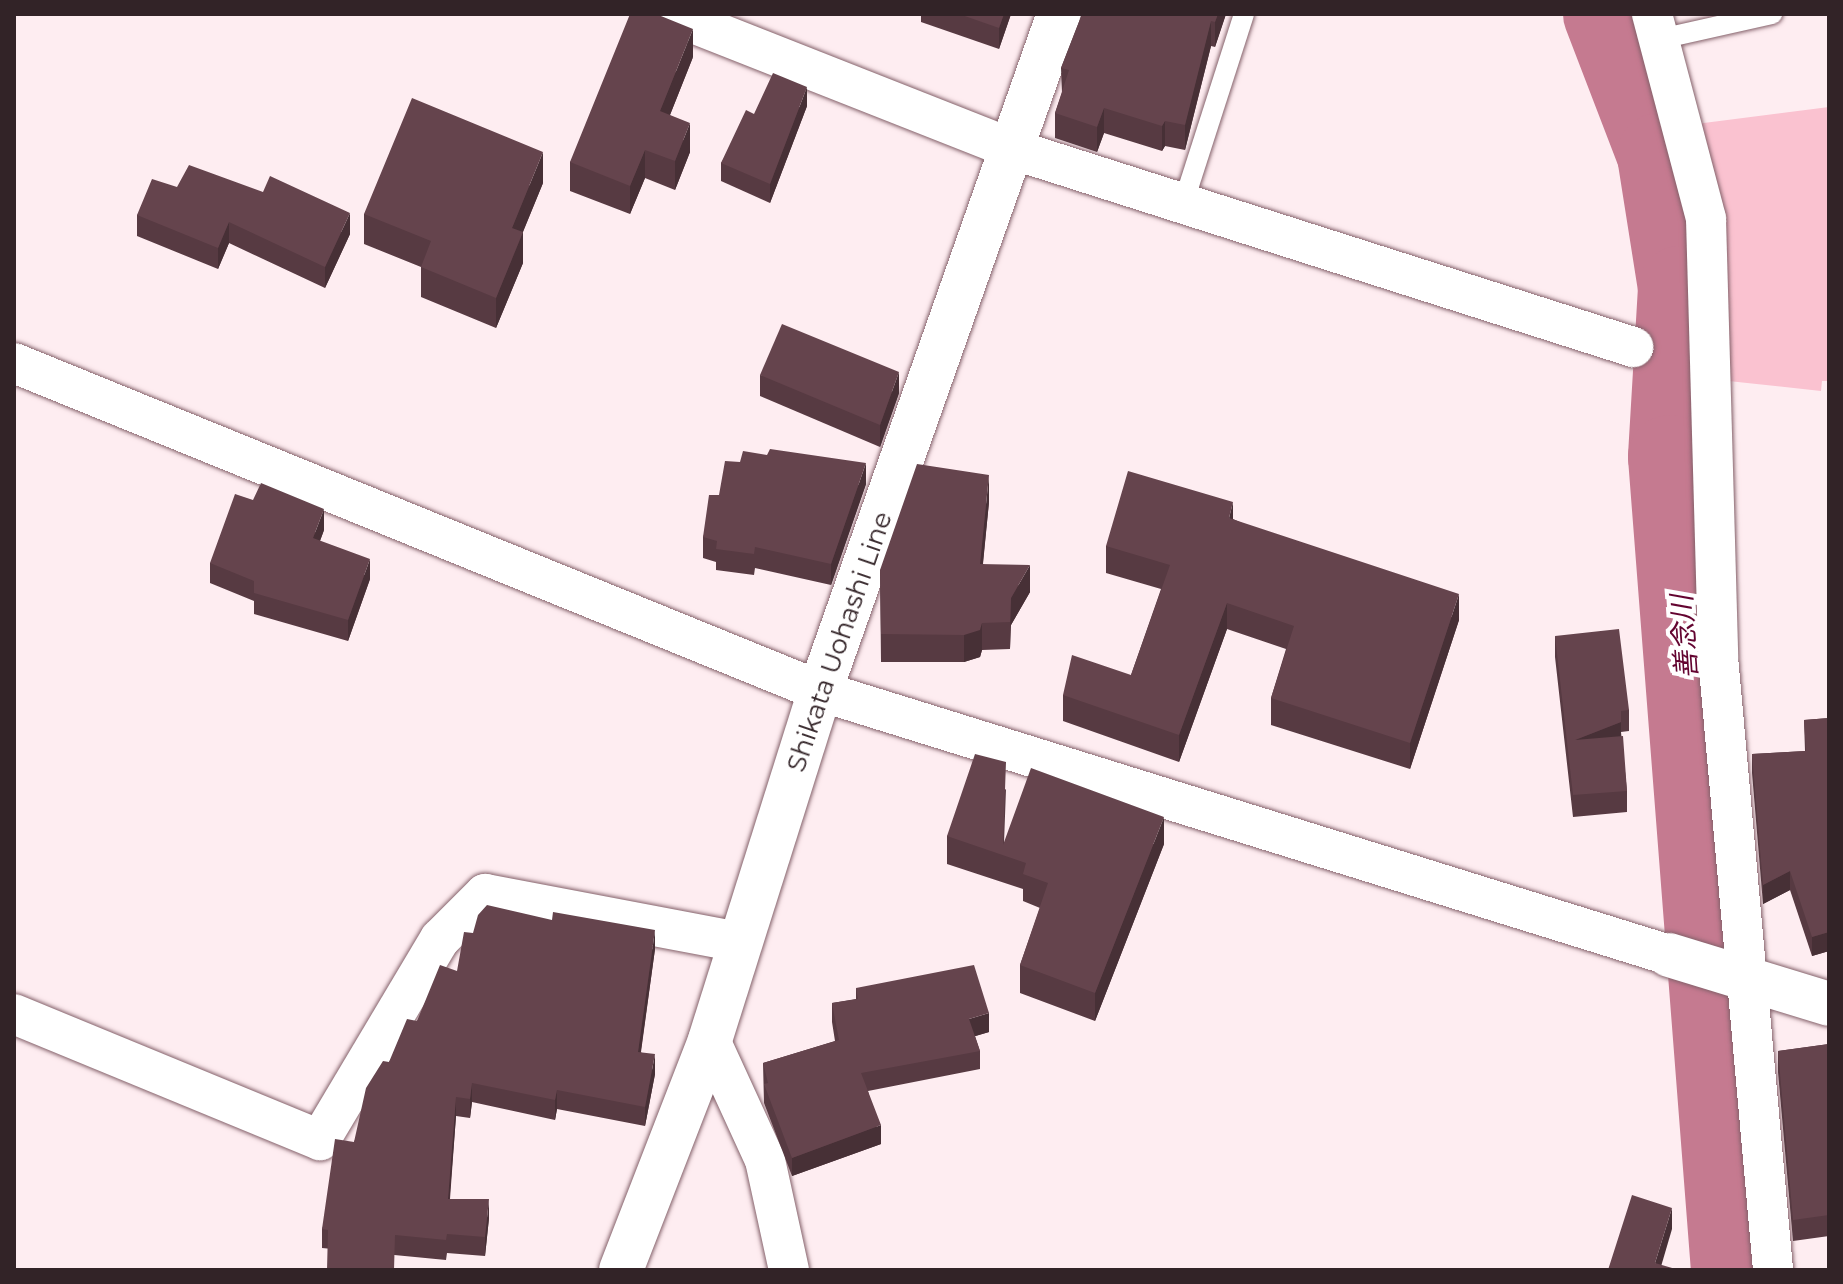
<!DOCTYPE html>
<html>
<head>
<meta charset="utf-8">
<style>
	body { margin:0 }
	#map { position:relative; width:1843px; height:1284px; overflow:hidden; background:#feedf1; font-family:Montserrat,"Noto Sans JP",sans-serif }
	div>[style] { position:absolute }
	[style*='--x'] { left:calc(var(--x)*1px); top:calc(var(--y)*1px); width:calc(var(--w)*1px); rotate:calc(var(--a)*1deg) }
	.green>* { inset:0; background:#fac2d0 }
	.river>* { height:84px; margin:-42px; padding:0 42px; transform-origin:42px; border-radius:42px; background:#c57a90 }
	.roads { filter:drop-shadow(0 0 2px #84616a) drop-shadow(0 0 2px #84616a) }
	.lane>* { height:20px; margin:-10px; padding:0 10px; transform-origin:10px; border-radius:10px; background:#fff }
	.street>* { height:40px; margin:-20px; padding:0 20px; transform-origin:20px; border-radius:20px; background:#fff }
	.secondary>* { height:44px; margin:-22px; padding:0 22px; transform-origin:22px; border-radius:22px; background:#fff }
	.wall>* { inset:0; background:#573a42 }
	.shaded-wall>* { inset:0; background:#473036 }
	.building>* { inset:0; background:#65444d }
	span { translate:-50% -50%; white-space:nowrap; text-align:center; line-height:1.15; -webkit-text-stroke:8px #fff; paint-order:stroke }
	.street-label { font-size:26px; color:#322327 }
	.water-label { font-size:28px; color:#630430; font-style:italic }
	.frame { position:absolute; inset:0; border:16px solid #322327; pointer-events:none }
</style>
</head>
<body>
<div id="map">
	<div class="green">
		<div style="clip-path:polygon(1829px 107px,1829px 381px,1822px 381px,1821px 391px,1719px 380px,1696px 124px)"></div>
	</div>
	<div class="river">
		<div style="--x:1605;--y:14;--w:151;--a:69"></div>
		<div style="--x:1659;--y:155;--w:135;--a:81"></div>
		<div style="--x:1680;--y:288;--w:169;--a:93.4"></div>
		<div style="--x:1670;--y:457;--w:815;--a:85.57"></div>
	</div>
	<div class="roads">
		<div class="lane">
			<div style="--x:1660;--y:39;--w:115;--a:-12.6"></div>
			<div style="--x:1184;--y:201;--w:196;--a:-72.2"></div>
		</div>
		<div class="street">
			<div style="--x:670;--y:14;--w:371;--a:21.5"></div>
			<div style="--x:1015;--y:150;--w:649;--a:17.68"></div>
			<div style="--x:1652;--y:14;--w:212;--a:75.2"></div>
			<div style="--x:1706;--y:219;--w:438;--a:88.4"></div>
			<div style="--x:1718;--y:657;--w:615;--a:84.87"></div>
			<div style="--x:14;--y:363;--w:870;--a:22.14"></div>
			<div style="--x:820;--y:691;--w:889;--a:17.27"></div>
			<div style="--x:14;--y:1014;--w:331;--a:22.4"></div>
			<div style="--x:320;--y:1140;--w:234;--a:-59.2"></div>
			<div style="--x:440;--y:939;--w:64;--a:-45"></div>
			<div style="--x:485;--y:894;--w:259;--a:10.7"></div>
			<div style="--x:710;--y:1040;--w:132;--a:65.4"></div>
			<div style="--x:765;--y:1160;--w:113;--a:77.7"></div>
		</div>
		<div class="secondary">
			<div style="--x:1669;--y:955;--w:167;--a:17"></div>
			<div style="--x:621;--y:1270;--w:247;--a:-68.8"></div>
			<div style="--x:710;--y:1040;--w:366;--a:-72.5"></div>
			<div style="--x:820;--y:691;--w:718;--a:-70.56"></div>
		</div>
	</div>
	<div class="wall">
		<div style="clip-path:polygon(921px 14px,1011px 14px,999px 49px,921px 22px)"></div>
		<div style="clip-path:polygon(1082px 14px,1226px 14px,1215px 47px,1211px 46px,1185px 150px,1165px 146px,1162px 151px,1104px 133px,1097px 152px,1055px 138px,1055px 113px,1062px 93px,1061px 68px)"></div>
		<div style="clip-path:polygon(693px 57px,670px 115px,690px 152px,675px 190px,645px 178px,630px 214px,570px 191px,570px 162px)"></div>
		<div style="clip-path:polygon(807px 106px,770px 203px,721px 181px,721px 163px,754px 114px)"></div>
		<div style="clip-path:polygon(543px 183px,523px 232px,523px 263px,496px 328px,421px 297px,421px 267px,364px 244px,364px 214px)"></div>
		<div style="clip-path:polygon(177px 187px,350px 234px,325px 288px,229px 243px,218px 269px,137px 236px,137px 215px)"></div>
		<div style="clip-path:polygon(760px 375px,899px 393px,880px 447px,760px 396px)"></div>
		<div style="clip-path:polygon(866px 484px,831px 585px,755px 568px,754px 575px,716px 570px,716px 562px,703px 558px,703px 537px,719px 495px)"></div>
		<div style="clip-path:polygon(989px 502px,983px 564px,1030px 592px,1011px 625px,1010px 649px,982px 650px,980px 657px,964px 662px,881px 662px,880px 570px)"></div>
		<div style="clip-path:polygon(1233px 519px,1459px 620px,1410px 769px,1271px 725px,1271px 698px,1286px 649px,1227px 629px,1179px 762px,1063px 721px,1063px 695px,1131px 675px,1161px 589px,1106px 573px,1106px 546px)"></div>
		<div style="clip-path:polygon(324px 530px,320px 541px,370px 579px,348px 641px,254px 614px,254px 601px,210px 583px,210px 563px)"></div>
		<div style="clip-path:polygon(1555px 636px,1629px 710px,1629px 731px,1621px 732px,1627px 791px,1627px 812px,1573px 817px,1555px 657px)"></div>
		<div style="clip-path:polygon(1829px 718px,1829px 951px,1812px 956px,1790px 890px,1763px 904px,1752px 773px,1752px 754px,1805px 751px,1804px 720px)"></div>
		<div style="clip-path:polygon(1006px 789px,1004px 843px,1164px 844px,1095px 1021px,1020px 993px,1020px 965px,1040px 908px,1023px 901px,1023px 889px,947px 864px,947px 836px)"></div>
		<div style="clip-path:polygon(655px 949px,641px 1052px,655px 1074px,645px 1126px,557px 1109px,555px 1120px,472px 1102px,470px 1118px,456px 1116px,450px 1199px,489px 1218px,485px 1256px,447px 1253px,446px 1260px,322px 1248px,322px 1229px,354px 1142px,389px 1062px,417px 1021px,457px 971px)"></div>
		<div style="clip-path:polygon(856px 988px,989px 1032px,975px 1036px,980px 1051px,980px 1069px,868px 1091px,881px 1144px,792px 1176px,764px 1103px,763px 1063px,835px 1041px,832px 1022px,832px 1003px,856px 999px)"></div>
		<div style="clip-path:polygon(1829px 1044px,1829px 1236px,1793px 1241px,1778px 1072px,1778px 1051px)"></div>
	</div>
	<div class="shaded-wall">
		<div style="clip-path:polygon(1004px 14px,1011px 14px,999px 49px,999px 28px)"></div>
		<div style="clip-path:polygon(1218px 14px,1226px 14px,1215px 47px,1215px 22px)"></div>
		<div style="clip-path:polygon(1211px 21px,1211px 46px,1185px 150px,1185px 125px)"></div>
		<div style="clip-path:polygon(693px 29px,693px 57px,660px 140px,660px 111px)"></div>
		<div style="clip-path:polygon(807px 87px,807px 106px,770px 203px,770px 184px)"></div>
		<div style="clip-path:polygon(1104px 108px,1104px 133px,1097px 152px,1097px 127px)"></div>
		<div style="clip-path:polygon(1165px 121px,1165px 146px,1162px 151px,1162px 126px)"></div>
		<div style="clip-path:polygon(690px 123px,690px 152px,675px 190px,675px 161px)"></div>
		<div style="clip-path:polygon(645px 150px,645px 178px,630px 214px,630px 186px)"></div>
		<div style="clip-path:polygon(543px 152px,543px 183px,512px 258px,512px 228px)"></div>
		<div style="clip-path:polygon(350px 213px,350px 234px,325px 288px,325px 267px)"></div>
		<div style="clip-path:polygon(229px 222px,229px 243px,218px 269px,218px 248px)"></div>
		<div style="clip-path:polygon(523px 232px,523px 263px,496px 328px,496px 298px)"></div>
		<div style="clip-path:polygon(899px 372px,899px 393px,880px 447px,880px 425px)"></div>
		<div style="clip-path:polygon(866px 463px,866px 484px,831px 585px,831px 564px)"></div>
		<div style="clip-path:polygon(989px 475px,989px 502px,980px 591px,980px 564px)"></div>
		<div style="clip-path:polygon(1233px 502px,1233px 529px,1229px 518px)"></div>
		<div style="clip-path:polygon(324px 509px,324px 530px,313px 559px,313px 538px)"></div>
		<div style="clip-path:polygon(370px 559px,370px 579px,348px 641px,348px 620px)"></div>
		<div style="clip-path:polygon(1030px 565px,1030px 592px,1011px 625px,1010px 649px,1011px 598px)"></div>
		<div style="clip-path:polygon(1459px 594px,1459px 620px,1410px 769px,1410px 743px)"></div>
		<div style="clip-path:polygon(1227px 603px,1227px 629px,1179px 762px,1179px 735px)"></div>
		<div style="clip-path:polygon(982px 623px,982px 650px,980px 657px,964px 662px,964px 635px)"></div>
		<div style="clip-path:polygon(1621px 722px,1621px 743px,1575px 740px)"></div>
		<div style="clip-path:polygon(1164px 817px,1164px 844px,1095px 1021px,1095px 993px)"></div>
		<div style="clip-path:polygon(1790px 871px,1790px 890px,1763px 904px,1763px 885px)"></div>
		<div style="clip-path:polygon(655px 930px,655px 949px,638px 1071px,638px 1052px)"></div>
		<div style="clip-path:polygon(1829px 932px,1829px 951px,1812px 956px,1812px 937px)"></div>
		<div style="clip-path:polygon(989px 1013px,989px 1032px,969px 1038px,969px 1019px)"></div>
		<div style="clip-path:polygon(655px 1054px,655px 1074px,645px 1126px,645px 1107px)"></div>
		<div style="clip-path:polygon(472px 1083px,472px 1102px,470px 1118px,470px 1099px)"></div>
		<div style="clip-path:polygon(557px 1090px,557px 1109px,555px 1120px,555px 1100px)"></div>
		<div style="clip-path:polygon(456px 1097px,456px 1116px,448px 1218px,448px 1199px)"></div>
		<div style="clip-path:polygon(881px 1125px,881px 1144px,792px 1176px,792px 1158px)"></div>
		<div style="clip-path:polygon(489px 1199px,489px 1218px,485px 1256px,485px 1237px)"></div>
		<div style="clip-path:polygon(1672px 1208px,1672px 1229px,1660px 1270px,1655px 1263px)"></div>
	</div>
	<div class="building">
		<div style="clip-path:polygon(630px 14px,656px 14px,693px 29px,660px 111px,690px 123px,675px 161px,645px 150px,630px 186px,570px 162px)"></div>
		<div style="clip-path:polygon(959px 14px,1004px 14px,999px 28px)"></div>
		<div style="clip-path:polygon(1082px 14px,1218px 14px,1215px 22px,1211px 21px,1185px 125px,1165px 121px,1162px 126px,1104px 108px,1097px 127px,1055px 113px,1069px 70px,1061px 68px)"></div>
		<div style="clip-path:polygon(773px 73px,807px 87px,770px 184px,721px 163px,746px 110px,754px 114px)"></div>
		<div style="clip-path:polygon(412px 98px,543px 152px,512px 228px,523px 232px,496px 298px,421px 267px,431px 241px,364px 214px)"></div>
		<div style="clip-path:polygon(189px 165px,263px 192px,270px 176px,350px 213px,325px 267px,229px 222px,218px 248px,137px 215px,152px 179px,177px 187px)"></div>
		<div style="clip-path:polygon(782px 324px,899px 372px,880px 425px,760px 375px)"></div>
		<div style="clip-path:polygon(770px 449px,866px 463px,831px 564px,755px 547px,754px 554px,716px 549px,717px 541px,703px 537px,709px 495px,719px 495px,725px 461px,740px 462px,743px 451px,767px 455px)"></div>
		<div style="clip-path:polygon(917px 464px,989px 475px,980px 564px,1030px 565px,1011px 598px,1010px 622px,982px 623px,980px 630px,964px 635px,881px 634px,880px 570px)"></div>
		<div style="clip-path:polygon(1128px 471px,1233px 502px,1229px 518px,1459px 594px,1410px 743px,1271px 698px,1294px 626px,1227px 603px,1179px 735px,1063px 695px,1072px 655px,1131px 675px,1170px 565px,1106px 546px)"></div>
		<div style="clip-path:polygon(261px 483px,324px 509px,313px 538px,370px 559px,348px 620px,254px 593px,254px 581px,210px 563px,235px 494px,253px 500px)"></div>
		<div style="clip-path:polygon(1619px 629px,1629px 710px,1621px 711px,1621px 722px,1575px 740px,1623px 736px,1627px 791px,1573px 795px,1555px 636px)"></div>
		<div style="clip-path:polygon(1829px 718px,1829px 932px,1812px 937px,1790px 871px,1763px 885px,1752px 754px,1806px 751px,1804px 720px)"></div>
		<div style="clip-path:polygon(975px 754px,1006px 762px,1003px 845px,1031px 768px,1164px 817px,1095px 993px,1020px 965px,1048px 883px,1023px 874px,1026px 863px,947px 836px)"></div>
		<div style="clip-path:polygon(487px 905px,552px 920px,553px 912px,655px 930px,638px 1052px,655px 1054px,645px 1107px,557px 1090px,555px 1100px,472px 1083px,470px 1099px,456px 1097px,448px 1199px,489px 1199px,485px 1237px,447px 1234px,446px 1240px,395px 1235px,394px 1270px,327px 1270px,328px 1230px,322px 1229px,335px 1139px,354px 1142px,366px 1088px,383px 1061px,389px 1062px,407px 1019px,417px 1021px,440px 965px,457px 971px,464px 932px,473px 933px,478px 915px)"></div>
		<div style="clip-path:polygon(974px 965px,989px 1013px,969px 1019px,980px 1051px,861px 1073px,881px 1125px,792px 1158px,764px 1084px,768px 1083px,763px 1063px,839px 1040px,832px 1003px,858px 999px,856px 988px)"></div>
		<div style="clip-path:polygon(1829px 1044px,1829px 1215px,1793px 1220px,1778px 1051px)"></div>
		<div style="clip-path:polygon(1632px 1195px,1672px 1208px,1655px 1263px,1679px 1270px,1608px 1270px)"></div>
	</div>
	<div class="street-label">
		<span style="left:840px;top:642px;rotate:-71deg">Shikata Uohashi Line</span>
	</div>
	<div class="water-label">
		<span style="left:1684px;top:637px;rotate:-94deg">善念川</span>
	</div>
	<div class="frame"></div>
</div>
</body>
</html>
